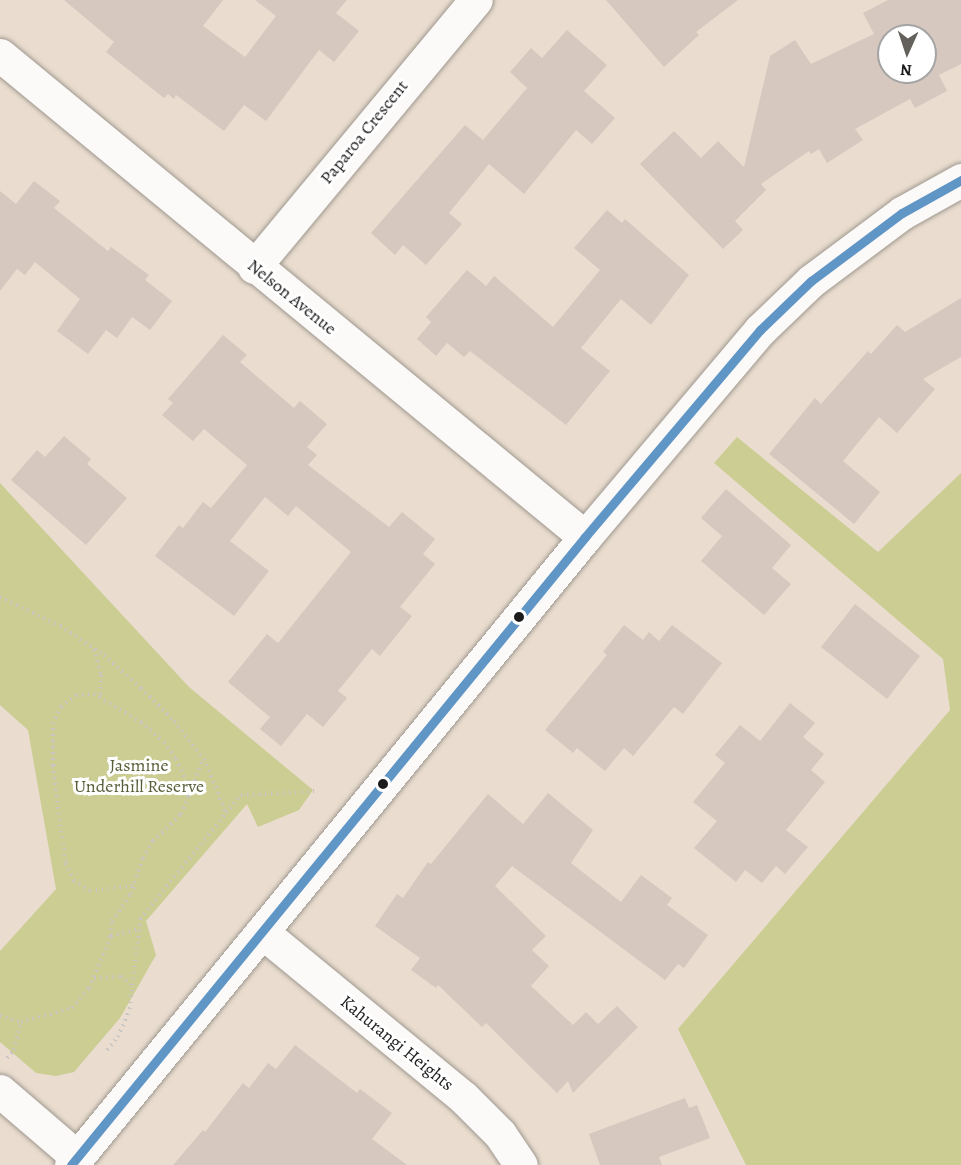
<!DOCTYPE html>
<html>
<head>
<meta charset="utf-8">
<style>
	body { margin:0 }
	#map { position:relative; width:961px; height:1165px; overflow:hidden; background:#eaddcf; font-family:Alegreya,serif }
	div>[style] { position:absolute }
	[style*='--x'] { left:calc(var(--x)*1px); top:calc(var(--y)*1px); width:calc(var(--w)*1px); rotate:calc(var(--a)*1deg) }
	.green>* { inset:0; background:#cbcd93 }
	.building>* { inset:0; background:#d6c7bf }
	.path>* { height:4px; margin-top:-2px; transform-origin:0; background:repeating-linear-gradient(90deg,#c7c4c1 0 1.5px,transparent 0 6px) }
	.roads { filter:drop-shadow(0 0 2px #9f9890) drop-shadow(0 0 2px #9f9890) }
	.minor>* { height:33px; margin:-16.5px; padding:0 16.5px; transform-origin:16.5px; border-radius:16.5px; background:#fcfaf8 }
	.bus-1>* { height:9px; margin:-4.5px; padding:0 4.5px; transform-origin:4.5px; border-radius:4.5px; background:#6096c6 }
	.dots>* { width:16px; height:16px; translate:-50% -50%; box-sizing:border-box; border:3px solid #fff; border-radius:50% }
	span { translate:-50% -50%; white-space:nowrap; text-align:center; line-height:1.15; -webkit-text-stroke:6px #fff; paint-order:stroke }
	.street-label { font-size:18px; color:#1c1c1c }
	.park-label { font-size:18px; color:#585e38 }
	.north { position:absolute; left:877px; top:24px; width:60px; height:60px; box-sizing:border-box; background:#fff; border:2px solid #a4a4a4; border-radius:50%; rotate:183deg; font-size:16px; font-weight:700; line-height:24px; text-align:center; color:#1c1c1c }
	.north::after { content:''; display:block; margin:auto; width:21px; height:27px; background:#64605b; clip-path:polygon(50% 0,100% 100%,50% 72%,0 100%) }
</style>
</head>
<body>
<div id="map">
	<div class="green">
		<div style="clip-path:polygon(737px 437px,878px 552px,961px 473px,961px 1165px,746px 1165px,678px 1029px,950px 710px,943px 659px,714px 463px)"></div>
		<div style="clip-path:polygon(0 483px,189px 687px,313px 790px,299px 810px,258px 827px,247px 804px,146px 921px,156px 955px,120px 1018px,74px 1072px,56px 1076px,36px 1073px,0 1042px,0 951px,56px 889px,28px 730px,0 705px)"></div>
	</div>
	<div class="building">
		<div style="clip-path:polygon(64px 0,223px 0,203px 26px,245px 57px,276px 16px,255px 0,347px 0,336px 13px,359px 31px,334px 62px,319px 50px,266px 121px,244px 105px,224px 131px,176px 95px,174px 99px,168px 94px,164px 98px,106px 52px,114px 42px)"></div>
		<div style="clip-path:polygon(606px 0,738px 0,696px 32px,699px 35px,664px 67px)"></div>
		<div style="clip-path:polygon(evenodd,888px 0,961px 0,961px 64px,939px 75px,947px 91px,915px 108px,910px 99px,855px 129px,863px 140px,827px 163px,819px 149px,811px 154px,809px 151px,761px 184px,766px 190px,735px 221px,743px 230px,723px 249px,640px 164px,674px 131px,701px 158px,718px 141px,744px 167px,770px 56px,795px 40px,811px 64px,874px 34px,863px 13px,888px 0,889px 36px,925px 36px,925px 72px,889px 72px,889px 36px)"></div>
		<div style="clip-path:polygon(567px 30px,607px 65px,584px 91px,615px 118px,592px 144px,576px 130px,524px 194px,489px 164px,449px 213px,462px 224px,426px 265px,403px 245px,395px 255px,371px 233px,465px 125px,483px 140px,527px 88px,510px 72px,531px 48px,542px 58px)"></div>
		<div style="clip-path:polygon(34px 181px,60px 201px,54px 208px,108px 251px,111px 247px,149px 275px,145px 280px,172px 301px,150px 330px,132px 317px,117px 338px,106px 330px,88px 354px,57px 331px,80px 299px,35px 262px,25px 275px,17px 269px,0 291px,0 191px,16px 204px)"></div>
		<div style="clip-path:polygon(607px 210px,622px 223px,625px 219px,689px 275px,651px 325px,621px 299px,581px 348px,610px 371px,566px 425px,470px 351px,464px 357px,447px 343px,436px 356px,417px 339px,431px 322px,426px 317px,467px 270px,486px 286px,494px 276px,553px 327px,600px 270px,574px 248px)"></div>
		<div style="clip-path:polygon(961px 298px,961px 357px,923px 379px,935px 389px,897px 433px,879px 417px,843px 461px,880px 492px,854px 524px,769px 454px,815px 398px,821px 404px,868px 351px,871px 354px,897px 325px,905px 332px)"></div>
		<div style="clip-path:polygon(223px 335px,247px 355px,240px 362px,294px 408px,300px 401px,327px 424px,307px 447px,317px 455px,308px 465px,389px 527px,402px 512px,435px 539px,423px 554px,435px 564px,400px 607px,412px 616px,380px 656px,372px 649px,338px 691px,347px 698px,323px 727px,307px 714px,281px 746px,260px 729px,270px 717px,228px 682px,267px 634px,278px 643px,351px 552px,296px 506px,288px 516px,265px 497px,230px 541px,269px 571px,234px 616px,155px 556px,179px 525px,183px 528px,203px 502px,211px 508px,247px 465px,204px 429px,193px 441px,162px 415px,173px 403px,168px 399px)"></div>
		<div style="clip-path:polygon(64px 436px,91px 459px,87px 464px,127px 498px,86px 545px,11px 480px,37px 450px,45px 457px)"></div>
		<div style="clip-path:polygon(726px 489px,791px 545px,772px 568px,791px 584px,764px 615px,701px 561px,722px 536px,701px 518px)"></div>
		<div style="clip-path:polygon(855px 604px,920px 656px,887px 699px,821px 647px)"></div>
		<div style="clip-path:polygon(624px 625px,643px 640px,649px 632px,659px 641px,672px 625px,722px 663px,683px 714px,674px 707px,633px 756px,624px 748px,605px 771px,577px 748px,573px 753px,545px 730px,607px 655px,603px 652px)"></div>
		<div style="clip-path:polygon(790px 703px,815px 723px,803px 737px,824px 754px,811px 770px,825px 782px,786px 830px,808px 847px,785px 874px,776px 866px,762px 883px,745px 870px,736px 882px,694px 848px,717px 821px,693px 802px,725px 763px,715px 755px,740px 725px,760px 741px)"></div>
		<div style="clip-path:polygon(548px 793px,593px 830px,571px 863px,621px 902px,641px 875px,672px 898px,667px 905px,708px 935px,684px 968px,678px 964px,665px 980px,512px 866px,495px 886px,546px 936px,532px 950px,549px 966px,531px 986px,573px 1025px,586px 1012px,598px 1024px,617px 1006px,638px 1027px,573px 1093px,568px 1081px,557px 1093px,486px 1023px,482px 1027px,438px 985px,436px 988px,411px 970px,420px 958px,375px 926px,397px 894px,403px 898px,428px 862px,431px 864px,488px 794px,523px 824px)"></div>
		<div style="clip-path:polygon(295px 1045px,357px 1093px,360px 1089px,392px 1113px,372px 1139px,407px 1165px,173px 1165px,203px 1130px,205px 1132px,243px 1083px,249px 1088px,268px 1063px,276px 1069px)"></div>
		<div style="clip-path:polygon(685px 1098px,689px 1108px,697px 1105px,710px 1138px,659px 1157px,662px 1165px,600px 1165px,589px 1134px)"></div>
	</div>
	<div class="path">
		<div style="--x:0;--y:597;--w:67;--a:25.8"></div>
		<div style="--x:60;--y:626;--w:53;--a:33.4"></div>
		<div style="--x:104;--y:655;--w:50;--a:41.7"></div>
		<div style="--x:141;--y:688;--w:47;--a:45"></div>
		<div style="--x:174;--y:721;--w:48;--a:51.7"></div>
		<div style="--x:204;--y:759;--w:58;--a:67.8"></div>
		<div style="--x:94;--y:649;--w:27;--a:75"></div>
		<div style="--x:101;--y:675;--w:21;--a:93"></div>
		<div style="--x:133;--y:886;--w:43;--a:173.4"></div>
		<div style="--x:90;--y:891;--w:19;--a:-148"></div>
		<div style="--x:74;--y:881;--w:21;--a:-115"></div>
		<div style="--x:65;--y:862;--w:97;--a:-97.1"></div>
		<div style="--x:53;--y:766;--w:42;--a:-90"></div>
		<div style="--x:53;--y:724;--w:19;--a:-65"></div>
		<div style="--x:61;--y:707;--w:19;--a:-39"></div>
		<div style="--x:76;--y:695;--w:18;--a:-3"></div>
		<div style="--x:94;--y:694;--w:55;--a:30.8"></div>
		<div style="--x:141;--y:722;--w:30;--a:41"></div>
		<div style="--x:164;--y:742;--w:21;--a:55"></div>
		<div style="--x:176;--y:759;--w:26;--a:65"></div>
		<div style="--x:187;--y:783;--w:16;--a:83"></div>
		<div style="--x:136;--y:930;--w:26;--a:167"></div>
		<div style="--x:111;--y:936;--w:15;--a:-86"></div>
		<div style="--x:112;--y:921;--w:33;--a:-55"></div>
		<div style="--x:131;--y:894;--w:38;--a:-72"></div>
		<div style="--x:143;--y:858;--w:20;--a:-60"></div>
		<div style="--x:153;--y:841;--w:39;--a:-44"></div>
		<div style="--x:181;--y:814;--w:59;--a:-68.2"></div>
		<div style="--x:94;--y:978;--w:27;--a:-4"></div>
		<div style="--x:121;--y:976;--w:13;--a:42"></div>
		<div style="--x:0;--y:1016;--w:22;--a:16"></div>
		<div style="--x:107;--y:1050;--w:17;--a:-50"></div>
		<div style="--x:118;--y:1037;--w:30;--a:-67"></div>
		<div style="--x:130;--y:1009;--w:91;--a:-83.7"></div>
		<div style="--x:140;--y:919;--w:136;--a:-50.9"></div>
		<div style="--x:226;--y:813;--w:23;--a:-50"></div>
		<div style="--x:241;--y:795;--w:77;--a:-3"></div>
		<div style="--x:7;--y:1058;--w:11;--a:-49"></div>
		<div style="--x:14;--y:1050;--w:29;--a:-76"></div>
		<div style="--x:21;--y:1022;--w:53;--a:-15.4"></div>
		<div style="--x:72;--y:1008;--w:26;--a:-50"></div>
		<div style="--x:89;--y:988;--w:56;--a:-67.1"></div>
	</div>
	<div class="roads">
		<div class="minor">
			<div style="--x:0;--y:55;--w:758;--a:39.49"></div>
			<div style="--x:254;--y:267;--w:347;--a:-50.3"></div>
			<div style="--x:262;--y:932;--w:260;--a:39.4"></div>
			<div style="--x:463;--y:1097;--w:52;--a:45"></div>
			<div style="--x:500;--y:1134;--w:37;--a:56"></div>
			<div style="--x:0;--y:1091;--w:101;--a:40.6"></div>
			<div style="--x:71;--y:1165;--w:812;--a:-50.7"></div>
			<div style="--x:585;--y:537;--w:271;--a:-49.8"></div>
			<div style="--x:760;--y:330;--w:71;--a:-43.9"></div>
			<div style="--x:811;--y:281;--w:114;--a:-36.8"></div>
			<div style="--x:902;--y:213;--w:68;--a:-29.2"></div>
		</div>
	</div>
	<div class="bus-1">
		<div style="--x:71;--y:1165;--w:812;--a:-50.7"></div>
		<div style="--x:585;--y:537;--w:271;--a:-49.8"></div>
		<div style="--x:760;--y:330;--w:71;--a:-43.9"></div>
		<div style="--x:811;--y:281;--w:114;--a:-36.8"></div>
		<div style="--x:902;--y:213;--w:68;--a:-29.2"></div>
	</div>
	<div class="dots">
		<div style="left:519px;top:617px;background:#1c1c1c"></div>
		<div style="left:383px;top:784px;background:#1c1c1c"></div>
	</div>
	<div class="street-label">
		<span style="left:364px;top:132px;rotate:-51deg">Paparoa Crescent</span>
		<span style="left:292px;top:297px;rotate:39deg">Nelson Avenue</span>
		<span style="left:397px;top:1043px;rotate:39deg">Kahurangi Heights</span>
	</div>
	<div class="park-label">
		<span style="left:139px;top:776px">Jasmine<br>Underhill Reserve</span>
	</div>
	<div class="north">N</div>
</div>
</body>
</html>
